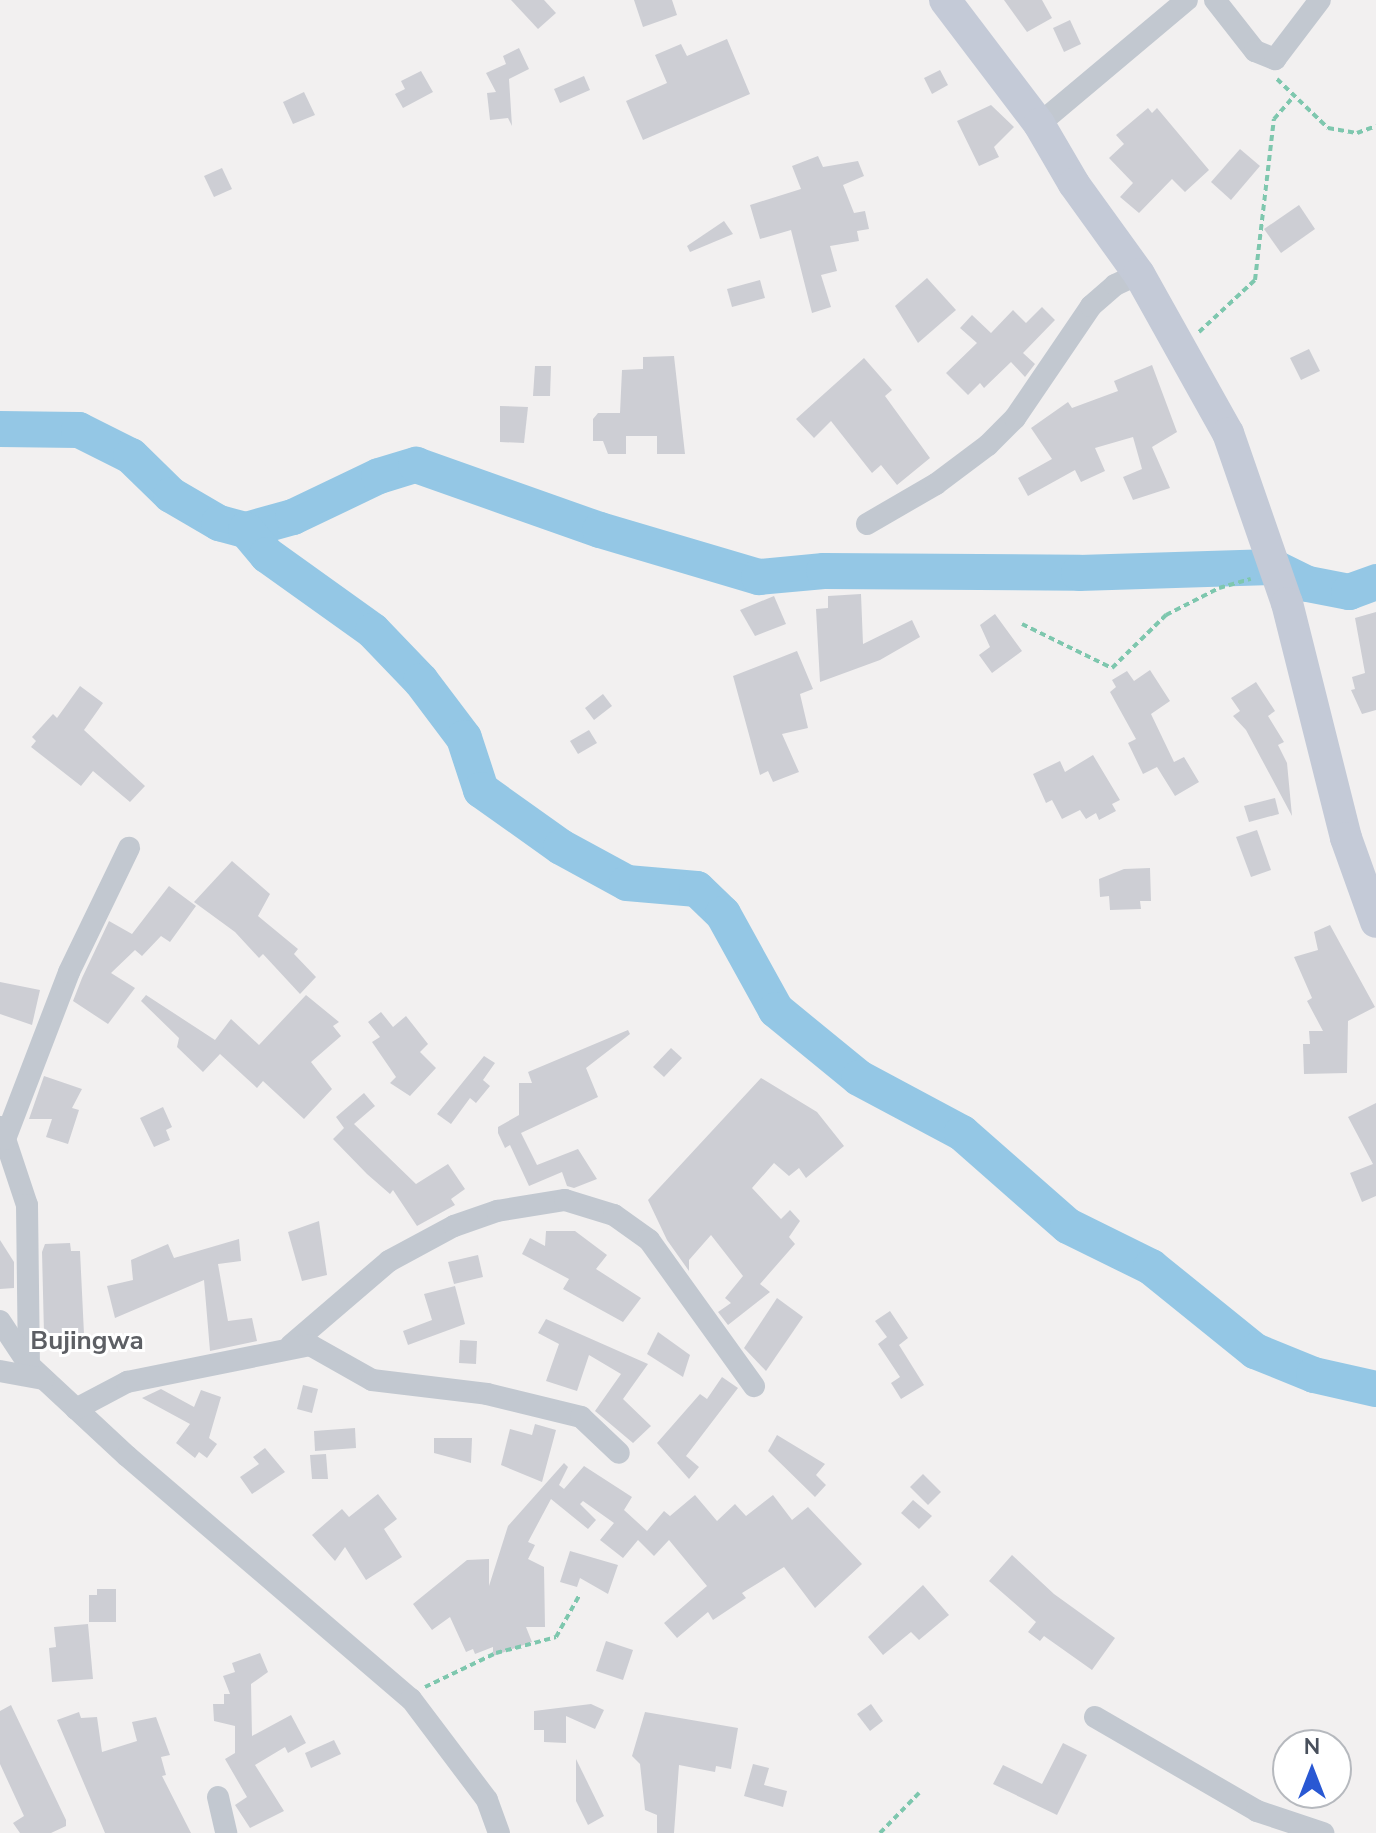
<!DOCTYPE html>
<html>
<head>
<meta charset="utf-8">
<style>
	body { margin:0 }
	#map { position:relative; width:1376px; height:1833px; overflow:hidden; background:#f2f0f0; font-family:"Nunito Sans",sans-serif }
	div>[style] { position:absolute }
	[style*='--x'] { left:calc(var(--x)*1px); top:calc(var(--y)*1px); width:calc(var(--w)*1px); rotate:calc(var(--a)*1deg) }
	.river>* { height:36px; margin:-18px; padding:0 18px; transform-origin:18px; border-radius:18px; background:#94c7e5 }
	.building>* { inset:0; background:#cdced4 }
	.path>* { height:4px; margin-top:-2px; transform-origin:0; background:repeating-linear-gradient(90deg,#7ec7ae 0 6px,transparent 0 10px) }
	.street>* { height:22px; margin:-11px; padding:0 11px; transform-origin:11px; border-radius:11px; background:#c2c8d0 }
	.secondary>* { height:32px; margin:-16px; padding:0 16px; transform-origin:16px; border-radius:16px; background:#c4cad7 }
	span { translate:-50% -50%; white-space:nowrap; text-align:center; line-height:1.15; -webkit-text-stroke:6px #fff; paint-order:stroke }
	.quarter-label { font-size:26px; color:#5d5f64; font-weight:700 }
	.north { position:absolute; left:1272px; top:1729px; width:80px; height:80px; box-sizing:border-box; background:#fff; border:2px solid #b6b9be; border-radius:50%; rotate:0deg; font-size:22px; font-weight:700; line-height:32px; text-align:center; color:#49505c }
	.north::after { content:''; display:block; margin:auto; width:28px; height:36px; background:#2958d3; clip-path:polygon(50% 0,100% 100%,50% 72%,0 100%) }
</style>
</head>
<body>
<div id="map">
	<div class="river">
		<div style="--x:0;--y:429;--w:79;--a:0.7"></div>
		<div style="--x:79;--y:430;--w:58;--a:26.6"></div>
		<div style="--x:131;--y:456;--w:56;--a:44.3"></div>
		<div style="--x:171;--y:495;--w:56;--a:30.3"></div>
		<div style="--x:219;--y:523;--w:28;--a:15"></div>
		<div style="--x:246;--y:530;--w:49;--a:-15.5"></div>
		<div style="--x:293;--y:517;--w:95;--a:-25.5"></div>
		<div style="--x:379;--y:476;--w:39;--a:-17"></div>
		<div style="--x:416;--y:465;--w:195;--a:19.5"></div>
		<div style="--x:600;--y:530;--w:166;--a:16.5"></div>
		<div style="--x:759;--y:577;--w:65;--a:-5.3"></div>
		<div style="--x:824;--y:571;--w:255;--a:0.4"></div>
		<div style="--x:1079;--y:573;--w:194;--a:-1.8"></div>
		<div style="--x:1273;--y:567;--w:39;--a:26"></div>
		<div style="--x:1308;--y:584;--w:42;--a:11"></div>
		<div style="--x:1349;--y:592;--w:29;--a:-20"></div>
		<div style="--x:246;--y:530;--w:33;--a:50"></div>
		<div style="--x:267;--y:555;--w:130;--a:35.6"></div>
		<div style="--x:373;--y:631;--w:69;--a:46.2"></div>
		<div style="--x:421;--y:681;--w:71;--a:53"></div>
		<div style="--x:464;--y:738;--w:55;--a:71.9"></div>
		<div style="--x:481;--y:790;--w:98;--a:35.5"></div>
		<div style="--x:561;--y:847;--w:75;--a:28.6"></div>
		<div style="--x:627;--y:883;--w:70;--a:4.9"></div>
		<div style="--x:697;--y:889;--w:36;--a:44"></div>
		<div style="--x:723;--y:914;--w:110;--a:61.1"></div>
		<div style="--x:776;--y:1010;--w:107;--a:39.3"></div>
		<div style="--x:859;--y:1078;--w:117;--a:28.1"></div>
		<div style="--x:962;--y:1133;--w:141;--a:41.3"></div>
		<div style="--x:1068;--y:1226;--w:93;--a:26.3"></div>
		<div style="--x:1151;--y:1267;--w:134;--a:38.9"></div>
		<div style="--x:1255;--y:1351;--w:64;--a:22.1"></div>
		<div style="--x:1314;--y:1375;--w:64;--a:12.7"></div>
	</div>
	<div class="building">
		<div style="clip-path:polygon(511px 0,544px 0,556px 13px,538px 29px)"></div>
		<div style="clip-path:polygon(634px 0,672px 0,677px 15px,643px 27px)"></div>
		<div style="clip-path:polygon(1004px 0,1042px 0,1052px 18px,1027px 32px)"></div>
		<div style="clip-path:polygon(1070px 20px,1081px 44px,1064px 52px,1053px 28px)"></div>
		<div style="clip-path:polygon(727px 39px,750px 94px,643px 140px,626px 101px,667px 83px,655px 55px,681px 44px,687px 56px)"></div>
		<div style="clip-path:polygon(519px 48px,529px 69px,509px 79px,512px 126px,508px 118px,490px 120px,487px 93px,496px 92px,486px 73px,506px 64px,503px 56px)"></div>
		<div style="clip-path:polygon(940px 70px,948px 85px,932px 94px,924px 78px)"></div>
		<div style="clip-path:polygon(421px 71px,433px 92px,403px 108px,395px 94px,405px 89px,401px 81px)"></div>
		<div style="clip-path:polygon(584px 76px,590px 90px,560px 103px,554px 89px)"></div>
		<div style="clip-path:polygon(304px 92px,315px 115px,293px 124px,283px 102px)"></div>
		<div style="clip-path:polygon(991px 105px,1014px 127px,994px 147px,999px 157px,979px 166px,957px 121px)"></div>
		<div style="clip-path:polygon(1148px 108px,1152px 113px,1157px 108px,1209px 170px,1185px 192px,1172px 179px,1139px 213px,1120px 197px,1133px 183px,1109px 158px,1124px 144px,1116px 135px)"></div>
		<div style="clip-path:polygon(1240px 149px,1260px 166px,1231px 200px,1211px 182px)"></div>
		<div style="clip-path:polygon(818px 156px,823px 167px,858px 161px,864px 176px,843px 185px,854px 213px,865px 211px,869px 229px,857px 231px,859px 241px,830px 246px,837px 271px,821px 275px,831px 307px,812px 313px,791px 230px,760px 239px,750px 205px,801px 189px,792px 166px)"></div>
		<div style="clip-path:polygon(222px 168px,232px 189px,214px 197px,204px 176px)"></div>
		<div style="clip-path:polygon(1299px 205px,1315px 229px,1281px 253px,1264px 229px)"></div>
		<div style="clip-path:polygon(724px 221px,733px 234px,690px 252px,687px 246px)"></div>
		<div style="clip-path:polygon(927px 278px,956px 310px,918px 343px,895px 306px)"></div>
		<div style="clip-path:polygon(760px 280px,765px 298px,732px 307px,727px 289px)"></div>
		<div style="clip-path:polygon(1042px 307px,1055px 320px,1023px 353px,1035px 364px,1025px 377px,1011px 362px,984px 388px,980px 383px,968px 395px,946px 373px,977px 343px,960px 328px,972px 315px,991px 333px,1013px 310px,1026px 323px)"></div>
		<div style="clip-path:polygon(1309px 349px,1320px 371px,1301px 380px,1290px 358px)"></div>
		<div style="clip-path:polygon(674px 356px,685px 454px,657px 454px,657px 436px,626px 436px,626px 454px,608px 454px,603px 441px,593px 441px,593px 419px,598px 413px,620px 413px,622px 370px,643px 369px,643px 357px)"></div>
		<div style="clip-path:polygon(864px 358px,892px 390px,885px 396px,930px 458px,897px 485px,881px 465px,872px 473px,831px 421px,814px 438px,796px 419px)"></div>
		<div style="clip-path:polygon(1152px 365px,1177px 432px,1152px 447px,1170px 488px,1133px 500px,1123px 477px,1142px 469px,1133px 437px,1095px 448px,1105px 471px,1081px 482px,1075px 470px,1028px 496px,1018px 478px,1052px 459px,1031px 428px,1068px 402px,1072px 408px,1118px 391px,1114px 381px)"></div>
		<div style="clip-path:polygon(535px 366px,551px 366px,550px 396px,533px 396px)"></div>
		<div style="clip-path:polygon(500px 406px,528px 407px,524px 443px,500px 442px)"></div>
		<div style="clip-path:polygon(861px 594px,863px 644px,912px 620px,920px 637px,880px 660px,820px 682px,816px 609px,828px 608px,828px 596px)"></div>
		<div style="clip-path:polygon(774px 596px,786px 624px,755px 636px,740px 610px)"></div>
		<div style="clip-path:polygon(1376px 612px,1376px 710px,1362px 714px,1351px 690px,1355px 689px,1352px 677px,1365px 673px,1355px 618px)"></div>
		<div style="clip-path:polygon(995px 614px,1022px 651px,992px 673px,979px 655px,990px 647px,980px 625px)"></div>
		<div style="clip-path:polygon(797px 651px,813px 689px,800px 694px,808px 728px,782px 734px,799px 772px,773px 782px,768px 771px,760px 775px,733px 676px)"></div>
		<div style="clip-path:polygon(1150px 670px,1170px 701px,1151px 714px,1174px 762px,1184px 757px,1199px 782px,1175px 796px,1157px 767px,1143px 774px,1128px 743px,1136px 739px,1110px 692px,1116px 687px,1112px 680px,1127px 671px,1134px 681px)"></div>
		<div style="clip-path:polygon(1256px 682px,1275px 711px,1268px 716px,1284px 742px,1278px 745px,1287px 763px,1292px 816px,1246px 730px,1233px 716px,1240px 711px,1231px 698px)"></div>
		<div style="clip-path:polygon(80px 686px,103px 703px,84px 730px,145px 786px,130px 802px,93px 771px,81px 786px,31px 747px,36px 741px,32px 737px,53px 714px,57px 718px)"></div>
		<div style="clip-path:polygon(603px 694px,612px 706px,594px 720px,585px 708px)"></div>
		<div style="clip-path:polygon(589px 730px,597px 743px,578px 754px,570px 741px)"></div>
		<div style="clip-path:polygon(1093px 755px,1120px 800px,1112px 804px,1116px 811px,1099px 820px,1096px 813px,1086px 819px,1080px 810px,1062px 819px,1052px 800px,1046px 803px,1033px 774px,1060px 761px,1065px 772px)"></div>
		<div style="clip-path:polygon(1275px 798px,1279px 814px,1249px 822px,1244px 806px)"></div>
		<div style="clip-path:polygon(1257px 830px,1271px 870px,1251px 877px,1236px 837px)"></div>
		<div style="clip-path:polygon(232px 861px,270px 894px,258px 916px,298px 949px,294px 954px,316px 977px,300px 994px,263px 954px,259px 958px,235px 932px,194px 902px)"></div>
		<div style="clip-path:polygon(1150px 868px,1151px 901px,1140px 901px,1141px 909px,1110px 910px,1109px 896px,1100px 897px,1099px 879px,1124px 869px)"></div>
		<div style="clip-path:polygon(169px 886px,196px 906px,170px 942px,161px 936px,142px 956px,135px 950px,111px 973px,135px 988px,108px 1024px,73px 1001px,82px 978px,109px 921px,132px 934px)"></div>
		<div style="clip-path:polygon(1330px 925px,1375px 1007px,1348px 1021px,1347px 1073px,1304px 1074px,1303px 1044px,1310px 1044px,1309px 1031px,1323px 1031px,1307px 1001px,1312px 998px,1294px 957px,1318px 950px,1314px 932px)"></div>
		<div style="clip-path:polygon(0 982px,40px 990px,32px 1025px,0 1014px)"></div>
		<div style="clip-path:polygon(146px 995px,215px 1040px,231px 1019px,259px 1045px,306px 995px,339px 1022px,333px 1026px,341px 1036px,311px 1062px,332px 1089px,304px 1119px,263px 1081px,257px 1088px,220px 1054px,203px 1072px,177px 1047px,179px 1038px,141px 1001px)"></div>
		<div style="clip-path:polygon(381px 1012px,393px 1027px,406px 1016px,428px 1044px,420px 1052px,436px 1068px,410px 1096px,390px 1083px,396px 1077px,372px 1042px,380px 1037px,368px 1022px)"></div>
		<div style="clip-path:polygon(628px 1030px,630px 1034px,586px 1068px,598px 1097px,521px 1133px,537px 1165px,578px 1149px,597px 1179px,574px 1188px,567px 1186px,562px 1172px,529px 1186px,510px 1145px,505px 1148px,498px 1133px,498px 1127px,519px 1115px,519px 1083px,532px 1083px,528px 1072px)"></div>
		<div style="clip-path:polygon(671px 1048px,682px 1058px,664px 1077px,653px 1067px)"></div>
		<div style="clip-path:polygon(484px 1056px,495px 1063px,483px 1080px,490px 1086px,476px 1103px,470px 1098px,451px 1124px,437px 1114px)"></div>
		<div style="clip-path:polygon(44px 1076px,82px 1089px,72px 1108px,79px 1110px,68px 1144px,46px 1137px,52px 1119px,29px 1119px)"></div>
		<div style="clip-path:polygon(761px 1078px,817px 1112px,844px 1146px,806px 1178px,799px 1168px,789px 1176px,774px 1163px,752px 1188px,781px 1219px,790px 1210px,800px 1221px,789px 1237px,795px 1244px,760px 1284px,770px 1292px,728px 1325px,718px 1312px,731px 1303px,725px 1298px,743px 1276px,711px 1235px,689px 1260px,689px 1271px,667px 1240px,648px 1200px)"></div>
		<div style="clip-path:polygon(364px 1093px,375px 1106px,354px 1124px,416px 1184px,448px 1164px,465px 1189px,451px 1199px,455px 1205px,417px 1226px,393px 1190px,390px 1194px,367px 1174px,333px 1139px,344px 1128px,336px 1117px)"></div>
		<div style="clip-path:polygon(1376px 1103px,1376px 1196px,1362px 1202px,1350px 1173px,1373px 1164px,1348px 1117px)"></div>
		<div style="clip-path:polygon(163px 1107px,172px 1127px,166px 1130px,170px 1140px,154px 1147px,140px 1118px)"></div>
		<div style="clip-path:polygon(319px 1221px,327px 1275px,302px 1281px,288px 1232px)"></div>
		<div style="clip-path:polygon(546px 1231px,575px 1231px,607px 1255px,596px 1269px,641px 1298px,623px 1322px,563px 1289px,569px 1279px,522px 1254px,530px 1238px,545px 1246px)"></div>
		<div style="clip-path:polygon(239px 1239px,241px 1261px,218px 1264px,228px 1321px,252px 1318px,257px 1341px,210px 1351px,204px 1280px,115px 1318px,107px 1286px,133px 1280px,131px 1260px,168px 1244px,174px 1258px)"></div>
		<div style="clip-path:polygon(0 1240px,14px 1262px,14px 1288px,0 1289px)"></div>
		<div style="clip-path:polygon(70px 1243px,71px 1251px,80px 1251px,84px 1334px,44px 1334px,42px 1252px,45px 1244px)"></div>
		<div style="clip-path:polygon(478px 1255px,483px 1277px,454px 1284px,448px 1262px)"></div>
		<div style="clip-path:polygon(455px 1286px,465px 1324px,408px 1345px,403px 1331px,432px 1320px,424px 1294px)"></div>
		<div style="clip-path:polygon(777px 1298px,803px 1317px,766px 1371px,744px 1348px)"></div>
		<div style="clip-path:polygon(890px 1311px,908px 1338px,899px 1345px,924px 1385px,901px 1399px,891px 1383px,900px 1377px,878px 1344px,887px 1337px,875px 1321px)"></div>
		<div style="clip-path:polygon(546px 1319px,648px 1364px,623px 1399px,651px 1426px,633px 1443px,595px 1411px,621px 1374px,589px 1355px,577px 1391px,546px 1381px,559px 1344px,538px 1333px)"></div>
		<div style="clip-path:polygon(658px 1332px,690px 1355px,683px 1377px,647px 1354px)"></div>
		<div style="clip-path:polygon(460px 1340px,477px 1341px,476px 1364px,459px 1363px)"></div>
		<div style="clip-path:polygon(722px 1377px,738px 1388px,686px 1456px,699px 1467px,689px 1479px,657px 1443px,700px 1394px,707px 1399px)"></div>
		<div style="clip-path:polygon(303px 1385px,318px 1389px,312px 1413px,297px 1409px)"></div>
		<div style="clip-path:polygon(161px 1389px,194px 1407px,201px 1390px,221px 1397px,209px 1438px,217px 1444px,207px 1458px,199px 1452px,195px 1458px,176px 1443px,190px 1424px,142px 1398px)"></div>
		<div style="clip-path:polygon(535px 1424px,556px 1430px,542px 1482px,501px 1465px,510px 1429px,532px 1435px)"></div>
		<div style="clip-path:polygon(355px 1428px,356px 1448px,315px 1451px,314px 1431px)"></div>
		<div style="clip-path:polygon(777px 1435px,825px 1464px,816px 1475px,826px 1485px,815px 1497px,768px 1451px)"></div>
		<div style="clip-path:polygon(434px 1438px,472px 1438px,471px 1463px,434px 1453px)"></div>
		<div style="clip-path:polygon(265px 1448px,285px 1472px,252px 1494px,240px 1477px,259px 1464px,253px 1457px)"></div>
		<div style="clip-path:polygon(326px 1454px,328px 1479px,312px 1479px,310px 1455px)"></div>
		<div style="clip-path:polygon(564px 1463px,568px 1467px,559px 1485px,564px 1489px,584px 1466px,632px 1497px,624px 1510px,647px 1531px,664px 1511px,670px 1516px,695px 1495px,717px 1521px,735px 1504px,746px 1516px,773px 1495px,792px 1520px,808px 1507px,862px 1564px,815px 1608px,784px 1567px,742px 1593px,746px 1598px,713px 1620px,708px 1612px,677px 1638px,664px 1623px,707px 1586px,669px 1540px,654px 1556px,638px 1540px,623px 1558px,600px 1540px,614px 1523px,583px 1501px,580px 1504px,596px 1520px,588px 1529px,551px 1499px,528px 1542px,535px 1545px,528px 1559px,544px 1567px,545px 1627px,526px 1627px,532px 1642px,493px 1656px,493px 1647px,475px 1654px,473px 1649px,466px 1652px,450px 1617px,432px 1630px,413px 1604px,467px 1560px,489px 1559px,489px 1586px,508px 1526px)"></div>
		<div style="clip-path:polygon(923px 1474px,941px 1492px,928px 1505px,910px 1487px)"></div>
		<div style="clip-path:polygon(378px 1494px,397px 1519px,384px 1529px,402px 1557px,366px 1580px,345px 1547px,335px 1561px,312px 1535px,342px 1509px,349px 1517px)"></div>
		<div style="clip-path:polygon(913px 1500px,932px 1516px,919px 1529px,901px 1513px)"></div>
		<div style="clip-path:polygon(570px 1551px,618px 1565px,608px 1594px,580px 1578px,577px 1587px,560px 1582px)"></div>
		<div style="clip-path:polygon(1012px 1555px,1054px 1594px,1115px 1638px,1092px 1670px,1044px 1636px,1040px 1641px,1028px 1632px,1036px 1622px,989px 1581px)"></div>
		<div style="clip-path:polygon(923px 1585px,949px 1615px,919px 1640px,911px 1632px,883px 1655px,868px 1637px)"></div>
		<div style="clip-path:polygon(97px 1589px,116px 1589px,116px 1622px,89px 1622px,89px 1595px,97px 1595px)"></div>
		<div style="clip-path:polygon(88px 1624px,93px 1679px,52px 1682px,49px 1648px,56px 1647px,54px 1627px)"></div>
		<div style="clip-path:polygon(606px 1641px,633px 1650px,623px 1680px,596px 1671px)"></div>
		<div style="clip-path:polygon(260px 1653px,268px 1672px,251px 1684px,252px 1736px,291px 1715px,306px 1743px,288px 1753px,285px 1747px,255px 1765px,284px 1811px,250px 1828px,235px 1805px,247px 1797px,225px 1759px,235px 1753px,235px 1726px,214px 1721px,213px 1704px,224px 1704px,224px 1694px,230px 1694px,223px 1676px,235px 1672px,232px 1663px)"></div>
		<div style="clip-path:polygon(591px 1704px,604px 1710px,595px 1729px,566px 1716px,566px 1743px,544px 1742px,544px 1730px,534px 1730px,534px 1711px)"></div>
		<div style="clip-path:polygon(871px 1704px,883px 1721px,870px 1731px,857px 1714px)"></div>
		<div style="clip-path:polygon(11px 1705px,66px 1820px,66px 1826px,51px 1833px,20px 1833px,13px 1823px,24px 1816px,0 1764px,0 1711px)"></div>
		<div style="clip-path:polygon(79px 1712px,81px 1718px,97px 1717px,102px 1752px,137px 1741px,132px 1722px,156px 1717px,170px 1755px,161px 1757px,166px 1775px,162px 1776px,191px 1833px,105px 1833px,57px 1720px)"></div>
		<div style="clip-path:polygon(645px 1712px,738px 1728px,731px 1769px,716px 1766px,715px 1772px,679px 1765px,674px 1833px,657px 1833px,657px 1815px,645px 1810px,640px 1764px,632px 1756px)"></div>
		<div style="clip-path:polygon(334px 1740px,341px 1754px,311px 1768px,305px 1753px)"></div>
		<div style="clip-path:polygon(1063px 1743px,1087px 1755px,1057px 1815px,993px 1784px,1003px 1765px,1042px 1784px)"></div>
		<div style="clip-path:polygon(576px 1759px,604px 1816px,588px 1825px,576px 1801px)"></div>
		<div style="clip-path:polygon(753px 1764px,769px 1768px,764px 1785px,787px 1791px,783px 1807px,744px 1796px)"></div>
	</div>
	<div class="path">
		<div style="--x:1277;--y:79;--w:71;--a:43.9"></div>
		<div style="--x:1328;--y:128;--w:29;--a:10"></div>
		<div style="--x:1357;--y:133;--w:20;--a:-20"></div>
		<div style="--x:1199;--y:332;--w:76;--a:-42.9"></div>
		<div style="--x:1255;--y:280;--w:162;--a:-83.3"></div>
		<div style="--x:1274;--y:119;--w:30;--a:-49"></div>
		<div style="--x:1022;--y:624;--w:100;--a:26.1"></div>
		<div style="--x:1112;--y:668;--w:76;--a:-44.5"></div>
		<div style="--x:1166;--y:615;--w:59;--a:-27"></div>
		<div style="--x:1219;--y:588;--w:33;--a:-16"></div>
		<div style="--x:425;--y:1687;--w:79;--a:-25.6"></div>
		<div style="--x:496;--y:1653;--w:62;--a:-14.9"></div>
		<div style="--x:556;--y:1637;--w:49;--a:-60.8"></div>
		<div style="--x:880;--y:1833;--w:56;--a:-45.7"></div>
	</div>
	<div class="street">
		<div style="--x:1215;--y:0;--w:65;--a:51.9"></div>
		<div style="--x:1255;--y:51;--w:22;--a:22"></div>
		<div style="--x:1275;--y:59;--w:74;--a:-52.7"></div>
		<div style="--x:1039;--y:124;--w:193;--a:-40"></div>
		<div style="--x:867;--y:524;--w:80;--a:-30.1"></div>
		<div style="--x:936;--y:484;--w:65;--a:-36.9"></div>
		<div style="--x:988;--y:445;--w:38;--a:-45"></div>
		<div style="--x:1015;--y:418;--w:135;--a:-55.8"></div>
		<div style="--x:1091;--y:306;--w:32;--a:-41"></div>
		<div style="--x:1115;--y:285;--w:26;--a:-25"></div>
		<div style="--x:1;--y:1127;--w:82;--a:71.6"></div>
		<div style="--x:27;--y:1205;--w:160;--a:89.3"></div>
		<div style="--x:5;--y:1139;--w:179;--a:-69"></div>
		<div style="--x:69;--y:972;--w:138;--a:-64.2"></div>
		<div style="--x:0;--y:1321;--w:53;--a:56.6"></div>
		<div style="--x:29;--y:1365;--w:134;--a:42.9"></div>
		<div style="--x:127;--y:1456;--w:374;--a:40.6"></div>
		<div style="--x:411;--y:1699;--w:126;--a:53"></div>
		<div style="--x:487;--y:1800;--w:35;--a:70"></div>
		<div style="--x:291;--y:1345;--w:129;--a:-40.6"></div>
		<div style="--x:389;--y:1261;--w:74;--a:-28.3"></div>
		<div style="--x:454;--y:1226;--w:46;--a:-19.2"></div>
		<div style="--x:497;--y:1211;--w:69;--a:-9.2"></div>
		<div style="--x:565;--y:1200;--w:51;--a:17"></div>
		<div style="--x:614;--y:1215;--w:43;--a:35.5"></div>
		<div style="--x:649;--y:1240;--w:180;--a:54.3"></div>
		<div style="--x:0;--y:1371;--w:44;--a:10.5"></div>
		<div style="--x:76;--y:1409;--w:58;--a:-27.9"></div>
		<div style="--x:127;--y:1382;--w:187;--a:-11.4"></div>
		<div style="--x:310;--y:1345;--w:71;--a:29.4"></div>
		<div style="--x:372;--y:1380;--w:116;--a:6.9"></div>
		<div style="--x:487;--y:1394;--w:97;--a:13.7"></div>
		<div style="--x:581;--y:1417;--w:52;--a:43.5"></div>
		<div style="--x:1095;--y:1717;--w:187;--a:30.1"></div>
		<div style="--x:1257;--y:1811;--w:70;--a:18.4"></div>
		<div style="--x:218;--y:1797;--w:37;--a:77"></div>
	</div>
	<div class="secondary">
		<div style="--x:945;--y:0;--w:156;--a:52.8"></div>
		<div style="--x:1039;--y:124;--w:69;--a:59.7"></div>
		<div style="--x:1074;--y:184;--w:111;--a:54.2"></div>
		<div style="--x:1139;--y:274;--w:182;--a:60.8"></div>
		<div style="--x:1228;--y:433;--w:180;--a:70.9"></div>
		<div style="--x:1287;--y:603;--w:242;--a:75.9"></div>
		<div style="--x:1346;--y:838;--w:89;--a:70.3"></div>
	</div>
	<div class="quarter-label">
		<span style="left:87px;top:1341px">Bujingwa</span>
	</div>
	<div class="north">N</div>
</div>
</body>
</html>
